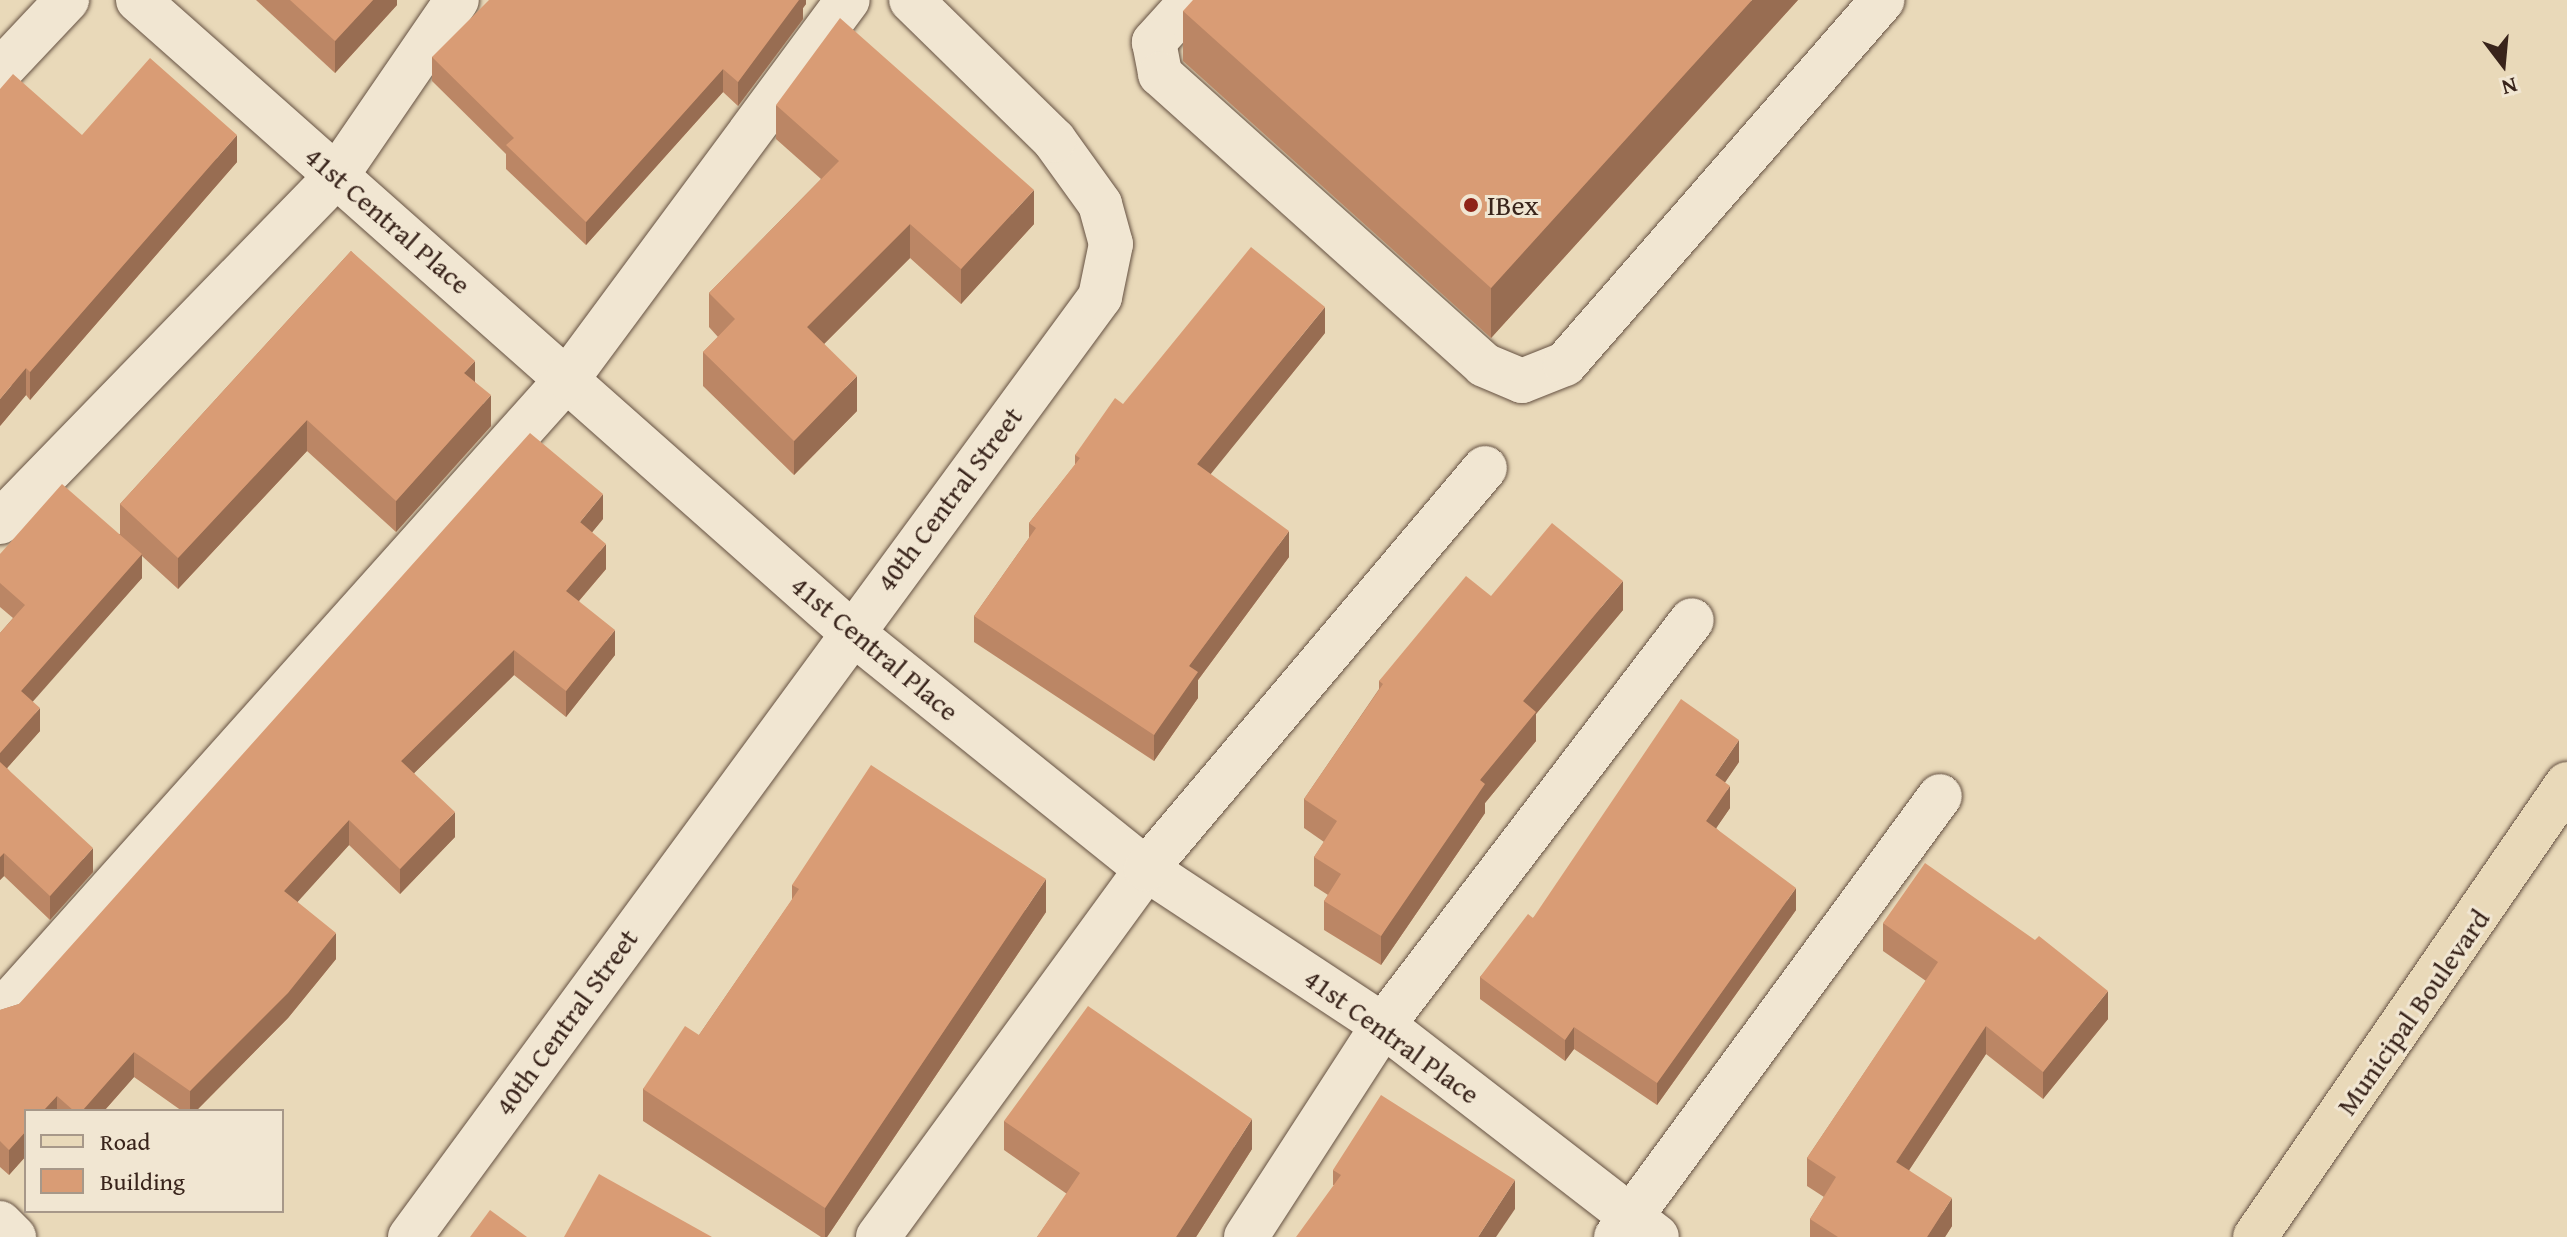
<!DOCTYPE html>
<html>
<head>
<meta charset="utf-8">
<style>
	body { margin:0 }
	#map { position:relative; width:2567px; height:1237px; overflow:hidden; background:#e9d9b9; font-family:"Gentium Book Plus",serif }
	div>[style] { position:absolute }
	[style*='--x'] { left:calc(var(--x)*1px); top:calc(var(--y)*1px); width:calc(var(--w)*1px); rotate:calc(var(--a)*1deg) }
	.roads { filter:drop-shadow(0 0 2px #655142) drop-shadow(0 0 2px #655142) }
	.minor>* { height:44px; margin:-22px; padding:0 22px; transform-origin:22px; border-radius:22px; background:#f1e6d2 }
	.major>* { height:44px; margin:-22px; padding:0 22px; transform-origin:22px; border-radius:22px; background:#e9d9b9 }
	.wall>* { inset:0; background:#bb8665 }
	.shaded-wall>* { inset:0; background:#986d52 }
	.building>* { inset:0; background:#d99c75 }
	.dots>* { width:22px; height:22px; translate:-50% -50%; box-sizing:border-box; border:4px solid #f1e6d2; border-radius:50% }
	span { translate:-50% -50%; white-space:nowrap; text-align:center; line-height:1.15; -webkit-text-stroke:6px #f1e6d2; paint-order:stroke }
	.poi-label { font-size:28px; color:#39241b }
	.left { translate:0 -50%; text-align:left }
	.street-label { font-size:28px; color:#39241b }
	.legend { position:absolute; left:24px; top:1109px; width:260px; height:104px; box-sizing:border-box; background:#f1e6d2; border:2px solid #a79889; margin:0; padding:10px 14px; list-style:none; font-size:24px; color:#39241b }
	.legend li { display:flex; align-items:center; gap:16px; height:40px }
	.legend b { width:40px; border:2px solid #a79889 }
	.north { position:absolute; left:2463px; top:24px; width:80px; height:80px; -webkit-text-stroke:6px #f1e6d2; paint-order:stroke; rotate:164deg; font-size:22px; font-weight:700; line-height:32px; text-align:center; color:#39241b }
	.north::after { content:''; display:block; margin:auto; width:28px; height:36px; background:#39241b; clip-path:polygon(50% 0,100% 100%,50% 72%,0 100%) }
</style>
</head>
<body>
<div id="map">
	<div class="roads">
		<div class="minor">
			<div style="--x:138;--y:0;--w:951;--a:41.55"></div>
			<div style="--x:850;--y:631;--w:380;--a:38.8"></div>
			<div style="--x:1146;--y:869;--w:284;--a:33.4"></div>
			<div style="--x:1383;--y:1025;--w:346;--a:37.7"></div>
			<div style="--x:1192;--y:0;--w:57;--a:132.1"></div>
			<div style="--x:1154;--y:42;--w:33;--a:79"></div>
			<div style="--x:1160;--y:74;--w:435;--a:41.9"></div>
			<div style="--x:1484;--y:365;--w:41;--a:22.8"></div>
			<div style="--x:1522;--y:381;--w:46;--a:-21.6"></div>
			<div style="--x:1565;--y:364;--w:483;--a:-48.9"></div>
			<div style="--x:0;--y:71;--w:98;--a:-46.7"></div>
			<div style="--x:0;--y:522;--w:484;--a:-45.8"></div>
			<div style="--x:337;--y:175;--w:212;--a:-55.6"></div>
			<div style="--x:0;--y:1013;--w:852;--a:-48.19"></div>
			<div style="--x:568;--y:378;--w:470;--a:-53.5"></div>
			<div style="--x:0;--y:1223;--w:20;--a:45"></div>
			<div style="--x:410;--y:1237;--w:1166;--a:-53.72"></div>
			<div style="--x:1100;--y:297;--w:54;--a:-78.3"></div>
			<div style="--x:1111;--y:244;--w:41;--a:-105.4"></div>
			<div style="--x:1100;--y:204;--w:79;--a:-125.7"></div>
			<div style="--x:1054;--y:140;--w:200;--a:-135.6"></div>
			<div style="--x:878;--y:1237;--w:455;--a:-53.9"></div>
			<div style="--x:1146;--y:869;--w:525;--a:-49.79"></div>
			<div style="--x:1246;--y:1237;--w:252;--a:-57.1"></div>
			<div style="--x:1383;--y:1025;--w:509;--a:-52.66"></div>
			<div style="--x:1616;--y:1237;--w:547;--a:-53.7"></div>
		</div>
		<div class="major">
			<div style="--x:2255;--y:1237;--w:550;--a:-55.44"></div>
		</div>
	</div>
	<div class="wall">
		<div style="clip-path:polygon(256px 0,397px 0,397px 5px,335px 73px)"></div>
		<div style="clip-path:polygon(806px 0,806px 4px,803px 8px,803px 19px,738px 106px,723px 92px,586px 245px,506px 169px,506px 154px,432px 81px,432px 57px)"></div>
		<div style="clip-path:polygon(1798px 0,1491px 338px,1183px 61px,1183px 11px)"></div>
		<div style="clip-path:polygon(776px 105px,1034px 224px,961px 304px,910px 258px,824px 344px,857px 411px,794px 475px,703px 386px,703px 352px,718px 337px,709px 327px,709px 293px,821px 179px,776px 139px)"></div>
		<div style="clip-path:polygon(82px 135px,237px 162px,30px 400px,26px 395px,0 426px)"></div>
		<div style="clip-path:polygon(351px 251px,475px 382px,491px 426px,396px 532px,307px 451px,178px 589px,142px 556px,142px 578px,32px 701px,40px 731px,7px 768px,93px 872px,50px 920px,4px 876px,0 880px,0 633px,13px 618px,0 607px,0 554px,120px 534px,120px 504px)"></div>
		<div style="clip-path:polygon(1325px 333px,1210px 474px,1289px 557px,1198px 680px,1198px 698px,1154px 761px,974px 642px,974px 616px,1029px 538px,1029px 523px,1075px 465px,1075px 455px)"></div>
		<div style="clip-path:polygon(603px 519px,592px 532px,606px 569px,579px 601px,615px 655px,566px 717px,514px 675px,414px 773px,455px 837px,400px 894px,349px 845px,297px 902px,336px 959px,288px 1018px,196px 1111px,182px 1111px,134px 1077px,104px 1111px,26px 1111px,26px 1156px,9px 1175px,0 1167px,0 1010px,19px 1004px)"></div>
		<div style="clip-path:polygon(1491px 596px,1623px 610px,1536px 714px,1536px 741px,1485px 803px,1485px 813px,1381px 965px,1324px 930px,1324px 901px,1328px 895px,1314px 886px,1314px 857px,1324px 842px,1304px 828px,1304px 799px,1379px 689px,1379px 681px)"></div>
		<div style="clip-path:polygon(1739px 762px,1725px 782px,1730px 808px,1716px 828px,1796px 910px,1657px 1105px,1574px 1049px,1565px 1061px,1480px 999px,1480px 977px,1533px 918px)"></div>
		<div style="clip-path:polygon(792px 885px,1046px 912px,827px 1237px,821px 1237px,643px 1121px,643px 1089px,699px 1035px,792px 900px)"></div>
		<div style="clip-path:polygon(1883px 923px,2108px 1019px,2043px 1099px,1986px 1054px,1909px 1170px,1952px 1226px,1945px 1237px,1810px 1237px,1810px 1219px,1824px 1197px,1807px 1186px,1807px 1158px,1926px 981px,1883px 951px)"></div>
		<div style="clip-path:polygon(1004px 1121px,1252px 1149px,1196px 1237px,1037px 1237px,1067px 1194px,1004px 1150px)"></div>
		<div style="clip-path:polygon(1333px 1170px,1515px 1209px,1333px 1185px)"></div>
	</div>
	<div class="shaded-wall">
		<div style="clip-path:polygon(373px 0,397px 0,397px 5px,335px 73px,335px 41px)"></div>
		<div style="clip-path:polygon(797px 0,806px 0,806px 4px,803px 8px,803px 19px,738px 106px,738px 82px)"></div>
		<div style="clip-path:polygon(1752px 0,1798px 0,1491px 338px,1491px 288px)"></div>
		<div style="clip-path:polygon(723px 69px,723px 92px,586px 245px,586px 222px)"></div>
		<div style="clip-path:polygon(237px 135px,237px 162px,30px 400px,30px 372px)"></div>
		<div style="clip-path:polygon(1034px 190px,1034px 224px,961px 304px,961px 269px)"></div>
		<div style="clip-path:polygon(910px 224px,910px 258px,807px 361px,807px 327px)"></div>
		<div style="clip-path:polygon(1325px 307px,1325px 333px,1197px 491px,1197px 464px)"></div>
		<div style="clip-path:polygon(475px 361px,475px 392px,464px 373px)"></div>
		<div style="clip-path:polygon(26px 368px,26px 395px,0 426px,0 399px)"></div>
		<div style="clip-path:polygon(857px 376px,857px 411px,794px 475px,794px 441px)"></div>
		<div style="clip-path:polygon(491px 395px,491px 426px,396px 532px,396px 501px)"></div>
		<div style="clip-path:polygon(307px 420px,307px 451px,178px 589px,178px 558px)"></div>
		<div style="clip-path:polygon(603px 494px,603px 519px,580px 547px,580px 522px)"></div>
		<div style="clip-path:polygon(1289px 531px,1289px 557px,1198px 680px,1198px 698px,1154px 761px,1154px 735px,1189px 666px)"></div>
		<div style="clip-path:polygon(606px 544px,606px 569px,566px 616px,566px 591px)"></div>
		<div style="clip-path:polygon(142px 554px,142px 578px,21px 715px,21px 691px)"></div>
		<div style="clip-path:polygon(1623px 581px,1623px 610px,1536px 714px,1536px 741px,1485px 803px,1485px 813px,1381px 965px,1381px 936px,1480px 780px,1523px 701px)"></div>
		<div style="clip-path:polygon(615px 630px,615px 655px,566px 717px,566px 691px)"></div>
		<div style="clip-path:polygon(514px 650px,514px 675px,401px 786px,401px 761px)"></div>
		<div style="clip-path:polygon(40px 708px,40px 731px,0 776px,0 753px)"></div>
		<div style="clip-path:polygon(1739px 740px,1739px 762px,1715px 797px,1715px 775px)"></div>
		<div style="clip-path:polygon(1730px 786px,1730px 808px,1706px 843px,1706px 821px)"></div>
		<div style="clip-path:polygon(455px 812px,455px 837px,400px 894px,400px 869px)"></div>
		<div style="clip-path:polygon(349px 820px,349px 845px,284px 917px,284px 891px)"></div>
		<div style="clip-path:polygon(93px 848px,93px 872px,50px 920px,50px 896px)"></div>
		<div style="clip-path:polygon(4px 853px,4px 876px,0 880px,0 857px)"></div>
		<div style="clip-path:polygon(1046px 879px,1046px 912px,827px 1237px,825px 1237px,825px 1208px)"></div>
		<div style="clip-path:polygon(1796px 888px,1796px 910px,1657px 1105px,1657px 1083px)"></div>
		<div style="clip-path:polygon(336px 933px,336px 959px,288px 1018px,196px 1111px,190px 1111px,190px 1091px)"></div>
		<div style="clip-path:polygon(2108px 991px,2108px 1019px,2043px 1099px,2043px 1072px)"></div>
		<div style="clip-path:polygon(1986px 1026px,1986px 1054px,1896px 1190px,1896px 1162px)"></div>
		<div style="clip-path:polygon(1574px 1027px,1574px 1049px,1565px 1061px,1565px 1040px)"></div>
		<div style="clip-path:polygon(134px 1052px,134px 1077px,104px 1111px,82px 1111px)"></div>
		<div style="clip-path:polygon(57px 1096px,57px 1111px,43px 1111px)"></div>
		<div style="clip-path:polygon(1252px 1119px,1252px 1149px,1196px 1237px,1176px 1237px)"></div>
		<div style="clip-path:polygon(26px 1131px,26px 1156px,9px 1175px,9px 1150px)"></div>
		<div style="clip-path:polygon(1515px 1180px,1515px 1209px,1496px 1237px,1478px 1237px)"></div>
		<div style="clip-path:polygon(1952px 1198px,1952px 1226px,1945px 1237px,1927px 1237px)"></div>
	</div>
	<div class="building">
		<div style="clip-path:polygon(290px 0,373px 0,335px 41px)"></div>
		<div style="clip-path:polygon(489px 0,799px 0,738px 82px,723px 69px,586px 222px,506px 145px,514px 138px,432px 57px)"></div>
		<div style="clip-path:polygon(1193px 0,1752px 0,1491px 288px,1183px 11px)"></div>
		<div style="clip-path:polygon(840px 18px,1034px 190px,961px 269px,910px 224px,807px 327px,857px 376px,794px 441px,703px 352px,735px 319px,709px 293px,839px 161px,776px 105px)"></div>
		<div style="clip-path:polygon(150px 58px,237px 135px,30px 372px,26px 368px,0 399px,0 89px,13px 74px,82px 135px)"></div>
		<div style="clip-path:polygon(1251px 247px,1325px 307px,1197px 464px,1289px 531px,1189px 666px,1198px 672px,1154px 735px,974px 616px,1036px 528px,1029px 523px,1080px 458px,1075px 455px,1115px 398px,1123px 404px)"></div>
		<div style="clip-path:polygon(351px 251px,475px 361px,464px 373px,491px 395px,396px 501px,307px 420px,178px 558px,120px 504px)"></div>
		<div style="clip-path:polygon(530px 433px,603px 494px,580px 522px,606px 544px,566px 591px,615px 630px,566px 691px,514px 650px,401px 761px,455px 812px,400px 869px,349px 820px,284px 891px,336px 933px,288px 993px,190px 1091px,134px 1052px,82px 1111px,74px 1111px,57px 1096px,43px 1111px,26px 1111px,26px 1131px,9px 1150px,0 1141px,0 1010px,19px 1004px)"></div>
		<div style="clip-path:polygon(62px 484px,142px 554px,21px 691px,40px 708px,0 753px,0 633px,25px 605px,0 583px,0 554px)"></div>
		<div style="clip-path:polygon(1552px 523px,1623px 581px,1523px 701px,1536px 712px,1480px 780px,1485px 784px,1381px 936px,1324px 901px,1341px 874px,1314px 857px,1337px 821px,1304px 799px,1383px 684px,1379px 681px,1466px 576px,1491px 596px)"></div>
		<div style="clip-path:polygon(1681px 699px,1739px 740px,1715px 775px,1730px 786px,1706px 821px,1796px 888px,1657px 1083px,1574px 1027px,1565px 1040px,1480px 977px,1528px 914px,1533px 918px)"></div>
		<div style="clip-path:polygon(0 762px,93px 848px,50px 896px,4px 853px,0 857px)"></div>
		<div style="clip-path:polygon(871px 765px,1046px 879px,825px 1208px,643px 1089px,685px 1026px,699px 1035px,799px 889px,792px 885px)"></div>
		<div style="clip-path:polygon(1925px 863px,2035px 940px,2039px 936px,2108px 991px,2043px 1072px,1986px 1026px,1896px 1162px,1952px 1198px,1927px 1237px,1838px 1237px,1810px 1219px,1836px 1177px,1807px 1158px,1938px 962px,1883px 923px)"></div>
		<div style="clip-path:polygon(1088px 1006px,1252px 1119px,1176px 1237px,1037px 1237px,1080px 1173px,1004px 1121px)"></div>
		<div style="clip-path:polygon(1381px 1095px,1515px 1180px,1478px 1237px,1296px 1237px,1341px 1175px,1333px 1170px)"></div>
		<div style="clip-path:polygon(599px 1174px,712px 1237px,564px 1237px)"></div>
		<div style="clip-path:polygon(490px 1210px,527px 1237px,470px 1237px)"></div>
	</div>
	<div class="dots">
		<div style="left:1471px;top:205px;background:#8f2418"></div>
	</div>
	<div class="poi-label">
		<span class="left" style="left:1487px;top:205px">IBex</span>
	</div>
	<div class="street-label">
		<span style="left:388px;top:220px;rotate:41deg">41st Central Place</span>
		<span style="left:949px;top:499px;rotate:-53deg">40th Central Street</span>
		<span style="left:875px;top:648px;rotate:40deg">41st Central Place</span>
		<span style="left:2413px;top:1012px;rotate:-55deg">Municipal Boulevard</span>
		<span style="left:566px;top:1022px;rotate:-54deg">40th Central Street</span>
		<span style="left:1392px;top:1036px;rotate:36deg">41st Central Place</span>
	</div>
	<ul class="legend">
	<li><b style="height:10px;background:#e9d9b9"></b>Road</li>
	<li><b style="height:22px;background:#d99c75"></b>Building</li>
	</ul>
	<div class="north">N</div>
</div>
</body>
</html>
